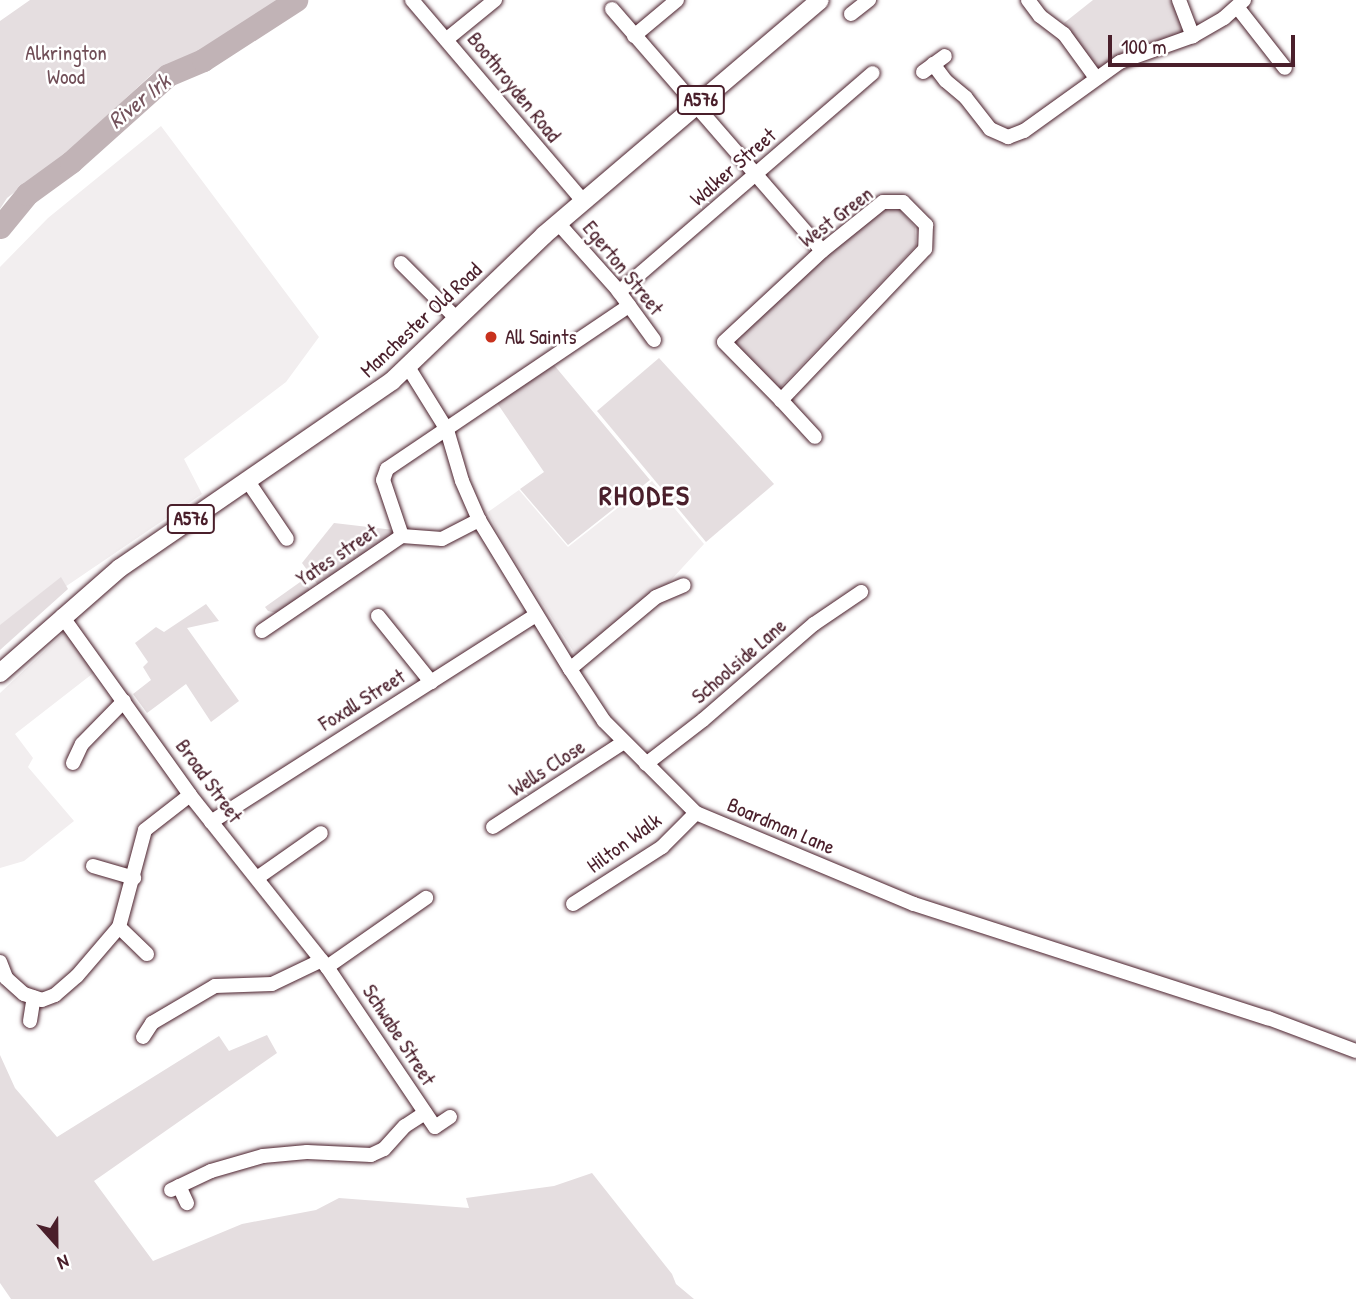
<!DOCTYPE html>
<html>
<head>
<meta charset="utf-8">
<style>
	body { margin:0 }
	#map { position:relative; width:1356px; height:1299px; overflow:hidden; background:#fff; font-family:"Patrick Hand",sans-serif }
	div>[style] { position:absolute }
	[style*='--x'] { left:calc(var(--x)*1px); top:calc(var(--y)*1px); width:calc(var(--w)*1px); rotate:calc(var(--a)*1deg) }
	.built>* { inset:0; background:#f2eeef }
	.green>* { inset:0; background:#e5dee0 }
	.river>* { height:23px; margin:-11.5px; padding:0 11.5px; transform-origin:11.5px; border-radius:11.5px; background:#c1b3b6 }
	.roads { filter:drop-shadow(0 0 2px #4a1f2b) drop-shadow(0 0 2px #4a1f2b) }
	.minor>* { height:14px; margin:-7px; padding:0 7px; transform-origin:7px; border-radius:7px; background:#fff }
	.major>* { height:18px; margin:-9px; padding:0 9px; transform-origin:9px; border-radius:9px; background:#fff }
	.dots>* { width:19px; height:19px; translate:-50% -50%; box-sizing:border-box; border:4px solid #fff; border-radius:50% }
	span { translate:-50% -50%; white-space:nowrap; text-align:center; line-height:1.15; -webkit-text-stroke:5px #fff; paint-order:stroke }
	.shield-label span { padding:2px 5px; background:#fff; border:2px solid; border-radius:5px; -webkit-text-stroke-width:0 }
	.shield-label { font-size:19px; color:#4a1f2b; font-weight:700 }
	.park-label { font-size:21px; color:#714f58 }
	.street-label { font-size:21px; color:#4a1f2b }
	.poi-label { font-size:21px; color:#4a1f2b }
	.left { translate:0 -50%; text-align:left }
	.water-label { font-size:23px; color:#74535c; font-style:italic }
	.district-label { font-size:28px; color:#4a1f2b; font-weight:700; letter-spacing:2px }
	.north { position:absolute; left:21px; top:1208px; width:70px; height:70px; -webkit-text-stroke:5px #fff; paint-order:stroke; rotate:159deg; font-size:19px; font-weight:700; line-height:28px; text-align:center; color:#4a1f2b }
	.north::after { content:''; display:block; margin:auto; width:24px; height:32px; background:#4a1f2b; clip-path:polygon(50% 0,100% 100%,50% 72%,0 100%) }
	.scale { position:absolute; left:1108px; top:35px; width:187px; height:32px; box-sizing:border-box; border:4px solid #4a1f2b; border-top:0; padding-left:9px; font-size:21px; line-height:24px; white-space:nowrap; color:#4a1f2b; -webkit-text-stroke:5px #fff; paint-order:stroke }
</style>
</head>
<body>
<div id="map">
	<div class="built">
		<div style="clip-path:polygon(161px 126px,319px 337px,286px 382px,184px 459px,202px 494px,65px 587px,0 646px,0 267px,48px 218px)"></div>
		<div style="clip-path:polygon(652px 481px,704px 544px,661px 591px,577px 657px,501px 539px,488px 512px,519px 490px,568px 547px)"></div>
		<div style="clip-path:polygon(67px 630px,96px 671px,15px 734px,33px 758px,28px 767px,74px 821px,24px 861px,0 868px,0 693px)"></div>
	</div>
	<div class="green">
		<div style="clip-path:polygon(30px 0,285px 0,261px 19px,152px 74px,70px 150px,7px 198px,0 209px,0 21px)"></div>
		<div style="clip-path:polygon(1093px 0,1175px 0,1189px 35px,1097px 71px,1064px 23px)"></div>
		<div style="clip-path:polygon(895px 204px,915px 227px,916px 246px,778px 390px,730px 339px,878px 208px)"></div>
		<div style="clip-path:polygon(659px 358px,774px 484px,706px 542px,597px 411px)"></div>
		<div style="clip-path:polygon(554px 365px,650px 480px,568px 545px,520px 489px,544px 472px,497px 403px)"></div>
		<div style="clip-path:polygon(334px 523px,394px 530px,393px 536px,320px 588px,302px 563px)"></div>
		<div style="clip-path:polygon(61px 577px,68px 589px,0 650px,0 625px)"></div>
		<div style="clip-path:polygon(303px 580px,312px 593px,281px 614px,268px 611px,265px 607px)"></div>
		<div style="clip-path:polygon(206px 604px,219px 621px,187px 628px,239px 701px,211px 722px,186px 684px,147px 713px,133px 694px,151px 680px,143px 667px,148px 662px,135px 643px,156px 627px,164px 632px)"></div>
		<div style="clip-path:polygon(267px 1035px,277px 1053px,94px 1181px,153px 1261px,242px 1224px,316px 1210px,339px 1198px,469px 1208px,466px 1198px,554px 1186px,592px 1173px,672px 1274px,676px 1284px,694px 1299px,11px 1299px,0 1283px,0 1055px,15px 1088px,57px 1137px,219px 1036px,229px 1051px)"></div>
	</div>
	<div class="river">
		<div style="--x:0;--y:227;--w:43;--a:-50.7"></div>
		<div style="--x:27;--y:194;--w:54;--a:-36"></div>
		<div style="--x:71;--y:162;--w:130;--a:-41.9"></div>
		<div style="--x:168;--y:75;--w:38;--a:-23"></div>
		<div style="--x:203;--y:60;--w:111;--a:-32.8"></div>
	</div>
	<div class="roads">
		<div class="minor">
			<div style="--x:412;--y:0;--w:264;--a:49.6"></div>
			<div style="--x:1028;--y:0;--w:20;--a:53"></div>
			<div style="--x:1040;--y:16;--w:30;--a:37"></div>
			<div style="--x:1064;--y:34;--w:54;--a:54"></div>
			<div style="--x:1179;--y:0;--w:39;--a:69"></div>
			<div style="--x:1193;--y:36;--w:36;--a:-30"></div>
			<div style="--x:1224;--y:18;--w:27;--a:-42"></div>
			<div style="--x:1238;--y:8;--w:76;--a:51.9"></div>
			<div style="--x:612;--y:9;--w:320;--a:49"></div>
			<div style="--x:851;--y:14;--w:23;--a:-38"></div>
			<div style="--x:634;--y:36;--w:56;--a:-39.9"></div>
			<div style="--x:447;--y:39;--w:62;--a:-39.1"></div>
			<div style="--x:933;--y:64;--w:21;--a:53"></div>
			<div style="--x:946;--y:81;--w:26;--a:40"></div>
			<div style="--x:966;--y:98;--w:39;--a:52"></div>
			<div style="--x:990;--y:129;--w:20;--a:24"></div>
			<div style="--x:1008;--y:137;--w:17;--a:-21"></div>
			<div style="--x:1024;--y:131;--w:118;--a:-35.7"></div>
			<div style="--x:1120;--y:62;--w:77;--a:-19.6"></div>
			<div style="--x:923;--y:72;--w:27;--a:-36"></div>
			<div style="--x:558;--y:223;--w:89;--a:48.2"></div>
			<div style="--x:617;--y:289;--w:63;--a:54"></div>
			<div style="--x:401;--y:263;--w:78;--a:45"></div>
			<div style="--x:619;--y:292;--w:335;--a:-40.8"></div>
			<div style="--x:408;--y:367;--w:74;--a:58.2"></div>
			<div style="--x:447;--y:430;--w:53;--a:73.6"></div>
			<div style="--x:462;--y:481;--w:43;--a:66.4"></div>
			<div style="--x:479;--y:520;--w:175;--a:58.6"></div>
			<div style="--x:570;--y:669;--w:62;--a:56.8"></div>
			<div style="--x:604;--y:721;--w:130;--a:45"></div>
			<div style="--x:696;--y:813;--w:236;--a:22.7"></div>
			<div style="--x:914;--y:904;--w:372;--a:17.9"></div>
			<div style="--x:1268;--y:1018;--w:94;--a:20.6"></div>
			<div style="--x:781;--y:400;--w:81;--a:-134.5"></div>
			<div style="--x:724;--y:342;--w:134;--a:-42.9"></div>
			<div style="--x:822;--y:251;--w:78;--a:-38.8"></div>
			<div style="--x:883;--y:202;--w:20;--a:0"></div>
			<div style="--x:903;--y:202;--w:33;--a:45"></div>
			<div style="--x:926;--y:225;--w:24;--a:92"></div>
			<div style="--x:925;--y:249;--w:209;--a:133.6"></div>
			<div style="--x:781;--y:400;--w:50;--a:47.4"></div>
			<div style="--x:247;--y:480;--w:71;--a:55.9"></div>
			<div style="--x:402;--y:536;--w:59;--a:-108.7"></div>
			<div style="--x:383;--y:480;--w:12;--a:-70"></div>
			<div style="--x:387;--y:469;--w:292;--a:-34"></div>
			<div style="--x:62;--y:616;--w:220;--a:54.4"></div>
			<div style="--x:190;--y:795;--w:220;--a:51.5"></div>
			<div style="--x:327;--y:967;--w:193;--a:56"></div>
			<div style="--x:435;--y:1127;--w:18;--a:-34"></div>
			<div style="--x:378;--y:616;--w:85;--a:51.2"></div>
			<div style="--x:262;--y:631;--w:169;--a:-34.2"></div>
			<div style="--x:402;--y:536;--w:40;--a:4.3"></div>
			<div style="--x:442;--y:539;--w:42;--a:-27.2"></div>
			<div style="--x:570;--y:669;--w:112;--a:-39.9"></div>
			<div style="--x:656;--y:597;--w:30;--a:-23"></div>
			<div style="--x:73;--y:763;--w:21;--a:-65"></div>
			<div style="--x:82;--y:744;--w:60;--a:-45.7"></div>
			<div style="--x:646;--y:764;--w:72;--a:-37.7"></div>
			<div style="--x:703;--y:720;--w:147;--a:-40.9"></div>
			<div style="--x:814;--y:624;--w:57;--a:-34.2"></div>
			<div style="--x:211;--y:822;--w:385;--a:-32.5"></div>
			<div style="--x:493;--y:827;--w:156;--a:-33"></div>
			<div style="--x:93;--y:866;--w:43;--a:16.3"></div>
			<div style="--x:257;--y:878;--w:78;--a:-35.1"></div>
			<div style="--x:573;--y:904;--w:106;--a:-32.6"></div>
			<div style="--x:662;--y:847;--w:48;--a:-45"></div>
			<div style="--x:119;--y:927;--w:39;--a:44"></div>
			<div style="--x:0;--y:962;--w:17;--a:69"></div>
			<div style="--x:6;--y:978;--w:24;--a:42"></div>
			<div style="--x:24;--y:994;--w:19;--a:18"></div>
			<div style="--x:42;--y:1000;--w:14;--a:-21"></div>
			<div style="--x:55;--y:995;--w:29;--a:-41"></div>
			<div style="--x:77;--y:976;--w:65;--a:-49.4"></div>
			<div style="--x:119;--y:927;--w:100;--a:-75"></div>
			<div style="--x:145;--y:830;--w:57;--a:-37.9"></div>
			<div style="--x:327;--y:967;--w:121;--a:-34.9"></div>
			<div style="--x:30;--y:1021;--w:24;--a:-81"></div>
			<div style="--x:143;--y:1037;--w:17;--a:-57"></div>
			<div style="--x:152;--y:1023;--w:73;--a:-30.4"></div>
			<div style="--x:215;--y:986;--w:57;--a:-2"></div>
			<div style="--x:272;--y:984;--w:55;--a:-25.6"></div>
			<div style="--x:179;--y:1186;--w:19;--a:65"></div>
			<div style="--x:171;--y:1190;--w:44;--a:-25.4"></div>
			<div style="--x:211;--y:1171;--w:54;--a:-16.1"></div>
			<div style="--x:263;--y:1156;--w:44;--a:-5.2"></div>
			<div style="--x:307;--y:1152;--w:64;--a:2.7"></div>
			<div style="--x:371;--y:1155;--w:14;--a:-25"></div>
			<div style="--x:384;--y:1149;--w:31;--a:-48"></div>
			<div style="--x:405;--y:1126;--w:24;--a:-33"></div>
		</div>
		<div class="major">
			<div style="--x:0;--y:673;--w:159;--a:-41.2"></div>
			<div style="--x:120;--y:568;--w:330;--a:-34.5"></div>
			<div style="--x:392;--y:381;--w:211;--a:-43.8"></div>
			<div style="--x:544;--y:235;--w:362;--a:-40.4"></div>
		</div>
	</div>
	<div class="dots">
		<div style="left:491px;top:337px;background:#c8321e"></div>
	</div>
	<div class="shield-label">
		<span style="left:701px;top:100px">A576</span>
		<span style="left:191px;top:519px">A576</span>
	</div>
	<div class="park-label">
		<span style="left:66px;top:65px">Alkrington<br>Wood</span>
	</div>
	<div class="street-label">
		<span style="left:514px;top:87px;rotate:51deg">Boothroyden Road</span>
		<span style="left:733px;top:167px;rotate:-41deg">Walker Street</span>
		<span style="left:836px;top:217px;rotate:-37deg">West Green</span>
		<span style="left:623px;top:268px;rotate:51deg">Egerton Street</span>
		<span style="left:421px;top:320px;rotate:-43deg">Manchester Old Road</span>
		<span style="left:337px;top:555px;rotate:-34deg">Yates street</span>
		<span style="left:739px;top:661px;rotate:-41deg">Schoolside Lane</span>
		<span style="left:362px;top:700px;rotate:-32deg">Foxall Street</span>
		<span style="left:547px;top:768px;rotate:-33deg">Wells Close</span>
		<span style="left:209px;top:781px;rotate:54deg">Broad Street</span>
		<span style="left:781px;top:826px;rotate:23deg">Boardman Lane</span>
		<span style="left:624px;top:843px;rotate:-36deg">Hilton Walk</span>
		<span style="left:399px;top:1035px;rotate:57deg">Schwabe Street</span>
	</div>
	<div class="poi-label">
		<span class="left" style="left:505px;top:337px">All Saints</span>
	</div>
	<div class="water-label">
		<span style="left:139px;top:101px;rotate:-39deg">River Irk</span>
	</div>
	<div class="district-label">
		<span style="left:645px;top:495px">RHODES</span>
	</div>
	<div class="north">N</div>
	<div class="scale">100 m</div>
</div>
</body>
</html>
